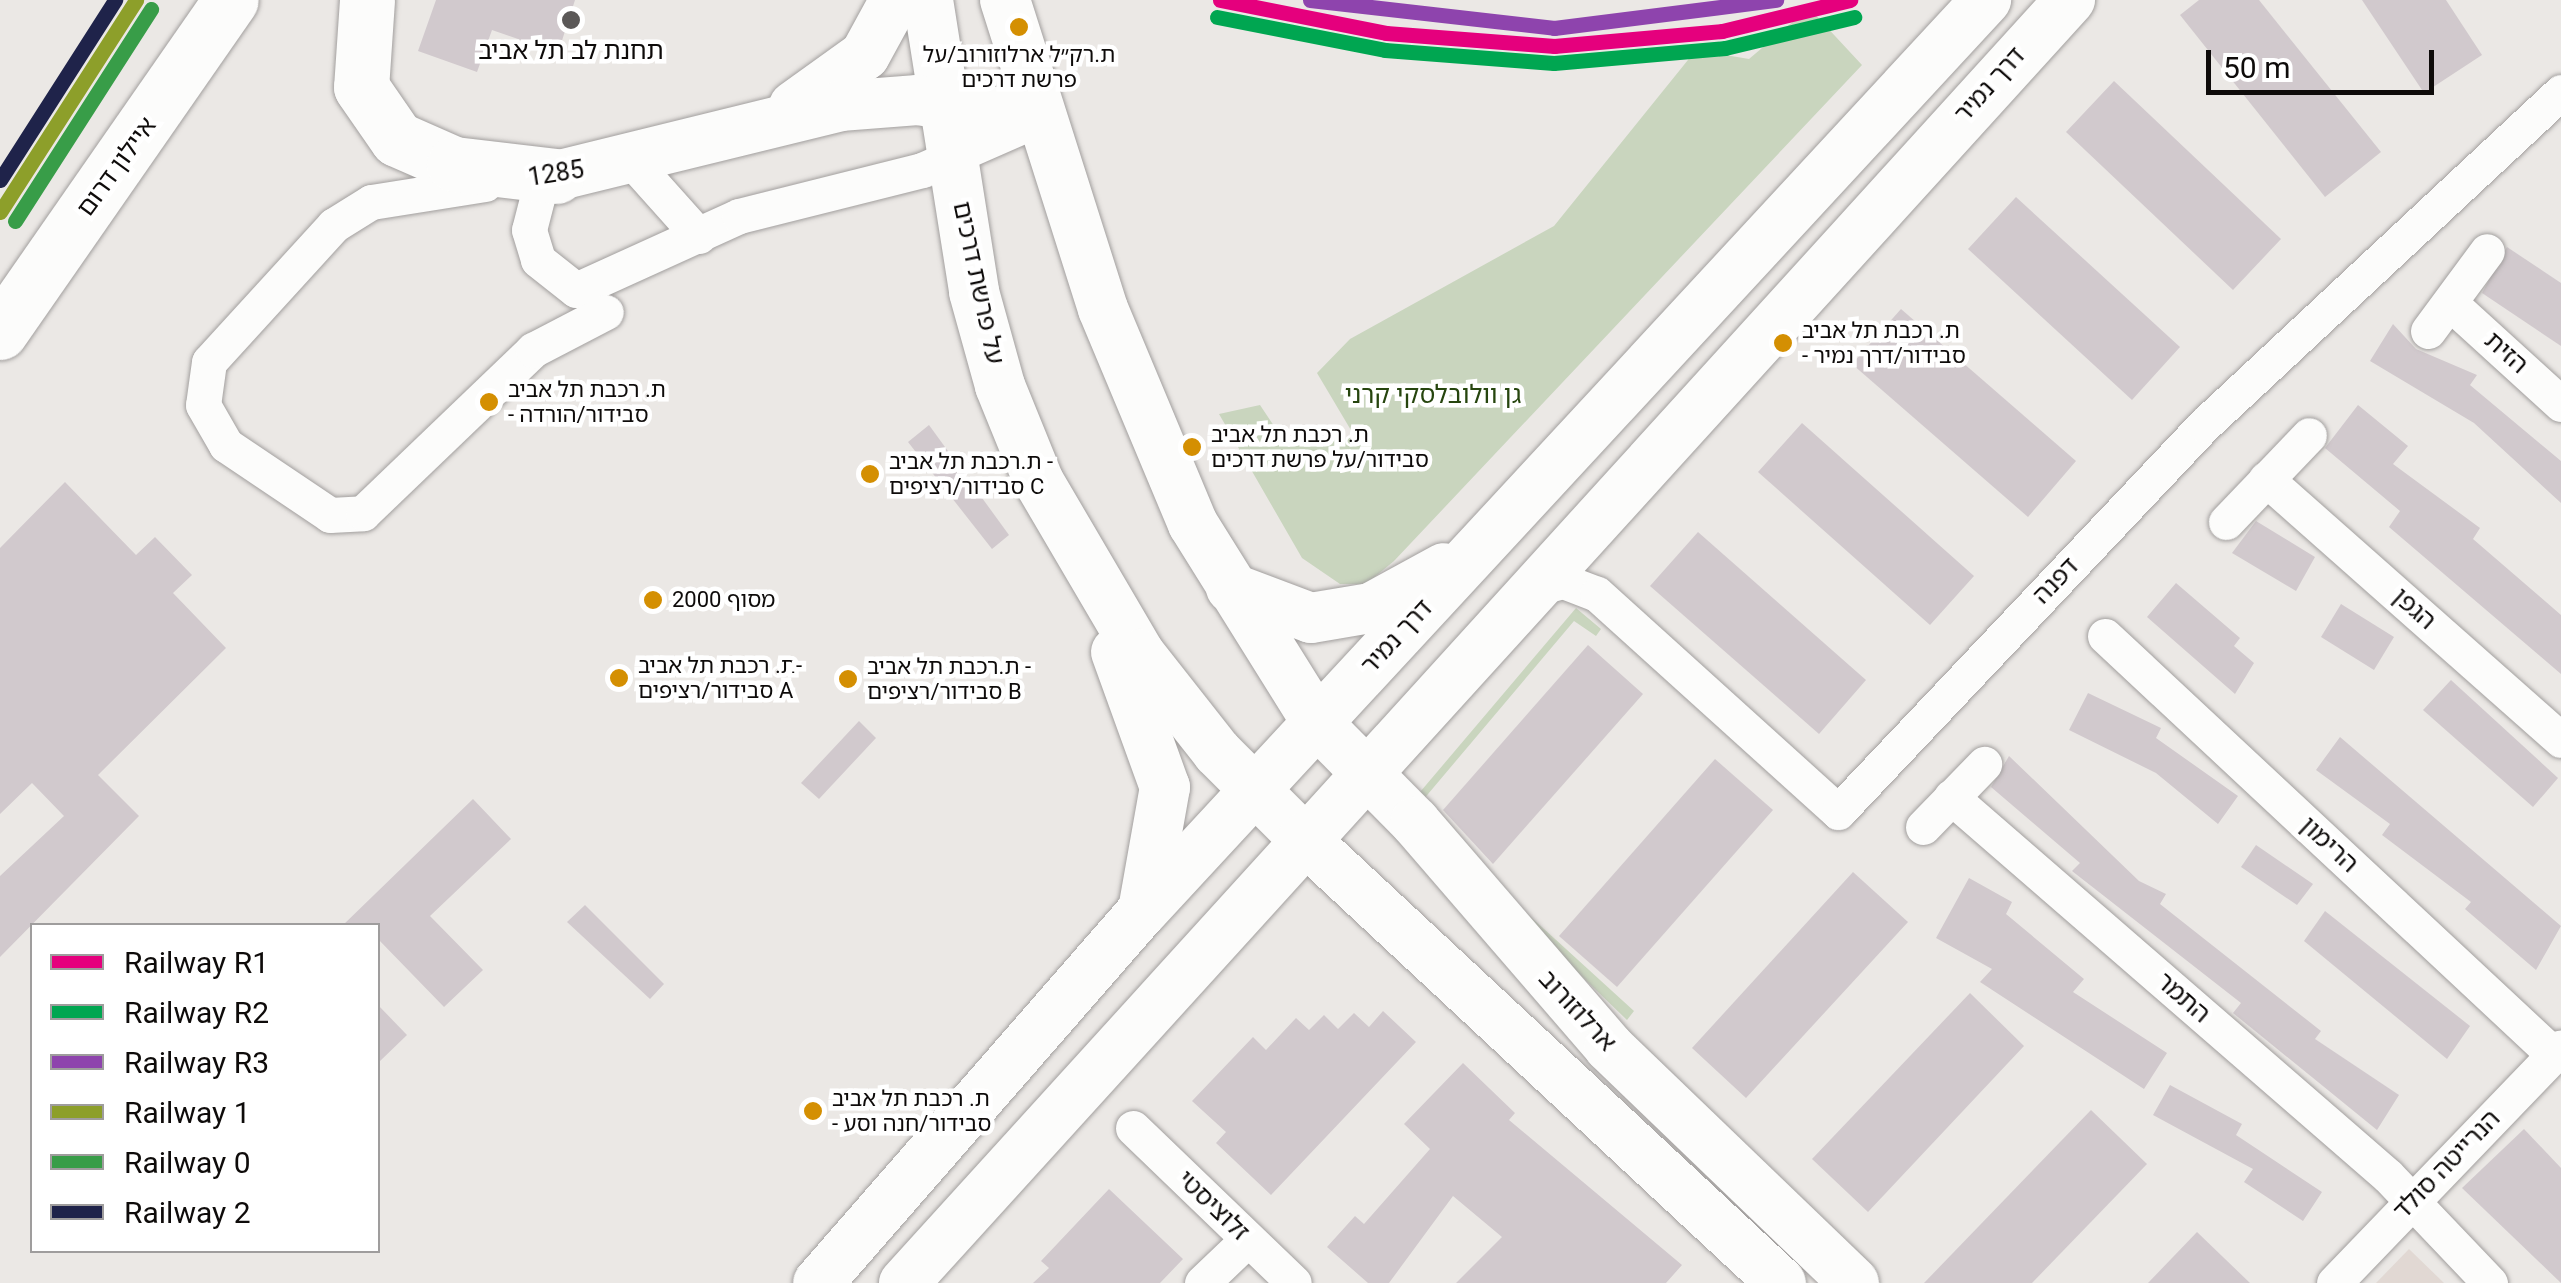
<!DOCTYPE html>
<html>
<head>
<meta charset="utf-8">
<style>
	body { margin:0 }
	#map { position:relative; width:2561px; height:1283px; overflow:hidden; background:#ebe8e5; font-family:Roboto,"Noto Sans Hebrew",sans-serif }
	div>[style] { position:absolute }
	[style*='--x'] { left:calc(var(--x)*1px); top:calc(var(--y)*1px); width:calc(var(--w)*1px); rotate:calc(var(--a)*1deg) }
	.built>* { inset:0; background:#e1d8d3 }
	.green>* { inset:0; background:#c9d5be }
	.building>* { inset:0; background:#d1c9cd }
	.roads { filter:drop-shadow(0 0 2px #a29f9e) drop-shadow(0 0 2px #a29f9e) }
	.street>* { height:35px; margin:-17.5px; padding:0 17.5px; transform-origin:17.5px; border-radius:17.5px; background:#fcfcfb }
	.secondary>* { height:50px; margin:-25px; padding:0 25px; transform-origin:25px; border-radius:25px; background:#fcfcfb }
	.highway>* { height:55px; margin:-27.5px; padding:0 27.5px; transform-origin:27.5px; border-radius:27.5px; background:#fcfcfb }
	.rail-1>* { height:15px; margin:-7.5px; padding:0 7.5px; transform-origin:7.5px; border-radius:7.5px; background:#e5007d }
	.rail-2>* { height:15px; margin:-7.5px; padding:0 7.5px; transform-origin:7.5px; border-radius:7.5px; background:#00a651 }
	.rail-3>* { height:15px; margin:-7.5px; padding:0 7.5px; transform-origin:7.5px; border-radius:7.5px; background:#8e44ad }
	.rail-4>* { height:15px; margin:-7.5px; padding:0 7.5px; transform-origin:7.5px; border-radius:7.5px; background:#8d9f2a }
	.rail-5>* { height:15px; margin:-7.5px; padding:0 7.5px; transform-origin:7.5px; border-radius:7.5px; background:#389d48 }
	.rail-6>* { height:15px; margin:-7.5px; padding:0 7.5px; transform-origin:7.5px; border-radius:7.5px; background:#1f234a }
	.dots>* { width:28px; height:28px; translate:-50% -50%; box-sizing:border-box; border:5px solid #fff; border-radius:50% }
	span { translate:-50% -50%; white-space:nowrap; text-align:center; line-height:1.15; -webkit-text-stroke:9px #fff; paint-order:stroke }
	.bus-label { font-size:22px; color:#0e0b0a }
	.left { translate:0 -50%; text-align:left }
	.poi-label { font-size:25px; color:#0e0b0a }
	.street-label { font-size:25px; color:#0e0b0a }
	.park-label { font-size:25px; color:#26450e }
	.legend { position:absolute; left:30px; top:923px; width:350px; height:330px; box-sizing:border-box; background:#fff; border:2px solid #9f9d9d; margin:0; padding:12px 18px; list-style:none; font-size:30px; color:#0e0b0a }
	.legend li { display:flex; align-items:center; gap:20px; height:50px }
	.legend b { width:50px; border:2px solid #9f9d9d }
	.scale { position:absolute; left:2206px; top:50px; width:228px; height:45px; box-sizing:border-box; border:5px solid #0e0b0a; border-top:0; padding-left:12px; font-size:30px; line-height:35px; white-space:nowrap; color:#0e0b0a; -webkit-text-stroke:8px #fff; paint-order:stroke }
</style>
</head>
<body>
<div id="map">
	<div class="built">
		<div style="clip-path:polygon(2409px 1249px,2444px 1283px,2376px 1283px)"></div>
	</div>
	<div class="green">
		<div style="clip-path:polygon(1809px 8px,1862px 65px,1394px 561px,1366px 584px,1340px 584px,1302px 558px,1219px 414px,1260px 405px,1288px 447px,1355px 437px,1317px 373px,1350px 339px,1554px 226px,1696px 50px,1749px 59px)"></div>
		<div style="clip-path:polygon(1576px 608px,1601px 629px,1596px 636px,1574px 621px,1423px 800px,1420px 816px,1634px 1011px,1627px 1020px,1417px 817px,1415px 798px)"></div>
	</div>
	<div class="building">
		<div style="clip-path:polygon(436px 0,575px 0,558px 53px,492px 30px,477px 72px,418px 51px)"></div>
		<div style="clip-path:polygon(2199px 0,2259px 0,2381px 152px,2325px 197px,2180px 15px)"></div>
		<div style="clip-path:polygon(2362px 0,2446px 0,2482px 55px,2424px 93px)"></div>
		<div style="clip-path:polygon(2114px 81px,2281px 239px,2233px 290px,2066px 132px)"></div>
		<div style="clip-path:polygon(2016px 197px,2180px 347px,2132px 400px,1968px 249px)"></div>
		<div style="clip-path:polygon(2507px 247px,2561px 283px,2561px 346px,2482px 293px)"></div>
		<div style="clip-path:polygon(1901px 309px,2076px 461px,2028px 517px,1852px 364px)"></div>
		<div style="clip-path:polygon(2393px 324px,2416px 349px,2477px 375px,2470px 385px,2561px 461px,2561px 503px,2474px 423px,2370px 361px)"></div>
		<div style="clip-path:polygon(2358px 405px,2408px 446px,2393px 464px,2480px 528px,2473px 539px,2561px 615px,2561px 674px,2389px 527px,2400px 511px,2325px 448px)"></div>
		<div style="clip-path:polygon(1802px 423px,1974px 576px,1930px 625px,1758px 472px)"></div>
		<div style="clip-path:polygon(929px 425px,1009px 535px,992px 549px,908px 442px)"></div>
		<div style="clip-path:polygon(65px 482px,136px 555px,155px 537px,192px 575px,173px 593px,226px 648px,98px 775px,139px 816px,0 957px,0 876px,64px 816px,32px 783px,0 814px,0 548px)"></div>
		<div style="clip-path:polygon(2256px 521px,2315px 557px,2296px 591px,2232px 553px)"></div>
		<div style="clip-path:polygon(1698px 532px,1866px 680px,1819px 734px,1650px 586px)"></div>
		<div style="clip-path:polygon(2176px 583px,2240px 638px,2234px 646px,2254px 663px,2235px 694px,2147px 617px)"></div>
		<div style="clip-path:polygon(2341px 604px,2394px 637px,2374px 670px,2321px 637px)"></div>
		<div style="clip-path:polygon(1588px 645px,1643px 694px,1493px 864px,1443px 810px)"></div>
		<div style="clip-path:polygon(2451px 680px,2558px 778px,2533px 807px,2423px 710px)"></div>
		<div style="clip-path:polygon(2088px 693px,2161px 728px,2156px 738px,2238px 796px,2218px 824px,2156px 773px,2069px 730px)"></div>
		<div style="clip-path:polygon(859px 721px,876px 738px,819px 799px,801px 783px)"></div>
		<div style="clip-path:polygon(2340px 737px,2561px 926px,2536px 970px,2465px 909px,2471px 902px,2382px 835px,2390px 824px,2316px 770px)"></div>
		<div style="clip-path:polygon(2009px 756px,2139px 881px,2166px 894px,2160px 904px,2321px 1031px,2315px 1039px,2399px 1095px,2377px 1130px,2233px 1013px,2241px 1003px,2072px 871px,2080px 863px,1991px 787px)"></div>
		<div style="clip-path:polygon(1715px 759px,1773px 810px,1617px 987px,1559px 936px)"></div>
		<div style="clip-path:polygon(473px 799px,511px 839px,430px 916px,483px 970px,444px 1007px,378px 939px,378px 926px,342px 926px)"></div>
		<div style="clip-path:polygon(2256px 845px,2313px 884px,2297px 905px,2241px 867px)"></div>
		<div style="clip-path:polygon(1853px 872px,1908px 922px,1746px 1098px,1692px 1048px)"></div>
		<div style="clip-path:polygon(1969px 878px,2012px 902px,2006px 914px,2084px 979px,2073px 992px,2167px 1053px,2144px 1089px,1980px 982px,1992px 969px,1936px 938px)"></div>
		<div style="clip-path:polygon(585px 905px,664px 984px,650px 999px,567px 922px)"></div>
		<div style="clip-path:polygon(2325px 911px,2470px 1026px,2447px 1059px,2304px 941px)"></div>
		<div style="clip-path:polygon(1970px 993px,2024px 1046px,1868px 1212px,1812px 1159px)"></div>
		<div style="clip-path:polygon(378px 1005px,407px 1035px,378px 1063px)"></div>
		<div style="clip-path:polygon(1383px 1011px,1416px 1042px,1271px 1195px,1216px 1143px,1226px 1132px,1192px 1101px,1253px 1037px,1266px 1050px,1296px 1018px,1309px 1030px,1324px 1015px,1338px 1029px,1354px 1013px,1369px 1027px)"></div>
		<div style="clip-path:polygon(1463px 1063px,1515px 1113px,1509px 1120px,1682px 1265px,1666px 1283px,1456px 1283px,1502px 1237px,1453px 1196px,1389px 1283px,1368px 1283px,1327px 1247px,1355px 1216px,1364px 1224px,1430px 1149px,1404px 1124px)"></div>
		<div style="clip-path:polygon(2170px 1085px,2242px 1124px,2236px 1135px,2322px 1192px,2303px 1221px,2244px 1182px,2253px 1169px,2153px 1115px)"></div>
		<div style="clip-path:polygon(2091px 1110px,2147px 1164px,2032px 1283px,1924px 1283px)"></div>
		<div style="clip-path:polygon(2524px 1129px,2561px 1168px,2561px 1283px,2462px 1188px)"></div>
		<div style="clip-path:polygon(1109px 1189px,1183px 1259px,1160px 1283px,1033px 1283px,1049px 1268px,1041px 1261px)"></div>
		<div style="clip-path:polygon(2197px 1232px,2250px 1283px,2148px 1283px)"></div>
	</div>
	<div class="roads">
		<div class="street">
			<div style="--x:631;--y:160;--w:102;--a:48.2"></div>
			<div style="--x:556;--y:176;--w:23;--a:139"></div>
			<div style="--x:539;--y:191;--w:40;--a:104.4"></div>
			<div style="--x:529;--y:230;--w:31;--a:73"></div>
			<div style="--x:538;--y:260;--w:48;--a:38.3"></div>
			<div style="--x:576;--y:290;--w:179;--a:-24.4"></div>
			<div style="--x:739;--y:216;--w:189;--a:-14.1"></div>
			<div style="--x:922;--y:170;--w:127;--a:-23.7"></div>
			<div style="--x:485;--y:184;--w:115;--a:171"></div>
			<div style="--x:371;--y:202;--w:44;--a:148.1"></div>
			<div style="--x:334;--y:225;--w:185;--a:132.4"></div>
			<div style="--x:209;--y:362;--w:43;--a:97.9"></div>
			<div style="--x:203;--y:405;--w:46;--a:60.1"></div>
			<div style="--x:226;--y:445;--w:125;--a:33.9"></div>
			<div style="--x:330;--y:515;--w:33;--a:-3"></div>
			<div style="--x:363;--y:513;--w:236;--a:-43.8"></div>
			<div style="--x:533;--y:350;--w:82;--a:-27.5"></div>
			<div style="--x:2450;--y:303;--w:150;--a:42.3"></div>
			<div style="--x:2428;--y:331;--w:99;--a:-53.6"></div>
			<div style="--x:2266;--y:479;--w:394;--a:41.5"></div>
			<div style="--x:2226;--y:522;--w:120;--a:-46.3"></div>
			<div style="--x:1540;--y:587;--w:24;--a:-15"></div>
			<div style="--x:1563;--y:581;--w:36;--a:21"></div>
			<div style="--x:1597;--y:594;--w:325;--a:42.1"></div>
			<div style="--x:1838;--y:812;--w:533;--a:-46.6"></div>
			<div style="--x:2204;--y:425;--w:488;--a:-43"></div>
			<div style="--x:2105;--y:636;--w:614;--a:43.02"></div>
			<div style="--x:1951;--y:797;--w:578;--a:40.93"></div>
			<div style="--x:2388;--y:1176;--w:148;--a:46.4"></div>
			<div style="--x:1923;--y:827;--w:88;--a:-45.9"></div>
			<div style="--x:1133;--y:1128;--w:223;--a:43.9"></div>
			<div style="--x:1202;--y:1283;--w:62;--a:-43.7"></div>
			<div style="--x:2334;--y:1283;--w:327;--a:-46.1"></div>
		</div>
		<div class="secondary">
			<div style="--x:928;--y:0;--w:296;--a:81"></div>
			<div style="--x:974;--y:292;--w:98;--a:74.5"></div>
			<div style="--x:1000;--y:386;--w:104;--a:67.9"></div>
			<div style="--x:1039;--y:482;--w:199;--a:59.6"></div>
			<div style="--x:1140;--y:654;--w:125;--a:51.8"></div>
			<div style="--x:1217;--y:752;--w:122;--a:45"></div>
			<div style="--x:1303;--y:838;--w:653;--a:42.95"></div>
			<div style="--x:1005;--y:0;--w:324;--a:72.4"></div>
			<div style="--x:1103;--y:309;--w:233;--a:67.3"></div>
			<div style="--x:1193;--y:524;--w:236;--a:58"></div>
			<div style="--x:1318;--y:724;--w:138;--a:45.3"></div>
			<div style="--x:1415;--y:822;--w:297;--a:49.2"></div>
			<div style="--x:1609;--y:1047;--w:340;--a:43.9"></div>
			<div style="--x:794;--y:106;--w:87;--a:-35.7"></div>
			<div style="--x:865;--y:55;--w:63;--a:-61.4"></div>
			<div style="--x:556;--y:176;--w:292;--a:-13.8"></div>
			<div style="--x:840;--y:106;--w:78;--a:-4.4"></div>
			<div style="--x:918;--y:100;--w:121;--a:9"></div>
			<div style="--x:1231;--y:588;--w:85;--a:20.6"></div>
			<div style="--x:1311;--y:618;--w:61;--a:-9.5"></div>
			<div style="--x:1371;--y:608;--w:83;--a:-28.7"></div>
			<div style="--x:1116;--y:652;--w:144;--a:70.1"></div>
			<div style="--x:1165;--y:787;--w:120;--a:100.1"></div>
			<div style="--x:818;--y:1283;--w:493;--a:-48.9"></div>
			<div style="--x:1142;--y:912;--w:1243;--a:-47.22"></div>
			<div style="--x:904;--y:1283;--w:1734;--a:-47.74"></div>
		</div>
		<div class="highway">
			<div style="--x:367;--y:0;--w:87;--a:93.9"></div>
			<div style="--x:361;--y:87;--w:63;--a:55.3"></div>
			<div style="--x:397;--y:139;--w:62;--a:23.7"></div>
			<div style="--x:454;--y:164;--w:103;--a:6.7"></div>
			<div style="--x:0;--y:332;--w:404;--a:-55.2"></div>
		</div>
	</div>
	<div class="rail-1">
		<div style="--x:1220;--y:0;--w:169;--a:11.2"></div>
		<div style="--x:1386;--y:33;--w:169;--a:4.4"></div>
		<div style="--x:1554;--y:46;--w:169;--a:-5.1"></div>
		<div style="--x:1722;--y:31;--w:132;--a:-13.6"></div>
	</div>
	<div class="rail-2">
		<div style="--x:1217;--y:17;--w:171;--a:11.1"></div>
		<div style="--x:1385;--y:50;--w:169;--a:4.4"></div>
		<div style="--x:1554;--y:63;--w:172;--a:-5"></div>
		<div style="--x:1725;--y:48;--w:133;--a:-13.5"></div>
	</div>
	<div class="rail-3">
		<div style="--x:1310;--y:0;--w:246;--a:6.5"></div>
		<div style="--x:1554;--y:28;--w:224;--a:-7.2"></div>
	</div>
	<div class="rail-4">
		<div style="--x:0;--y:212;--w:252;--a:-57.3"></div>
	</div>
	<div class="rail-5">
		<div style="--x:15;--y:221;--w:252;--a:-57.3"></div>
	</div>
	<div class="rail-6">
		<div style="--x:0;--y:180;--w:214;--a:-57.4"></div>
	</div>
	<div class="dots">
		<div style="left:571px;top:20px;background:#5b5857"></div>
		<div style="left:1019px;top:27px;background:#d48f02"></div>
		<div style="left:1783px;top:343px;background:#d48f02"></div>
		<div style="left:489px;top:402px;background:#d48f02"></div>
		<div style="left:1192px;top:447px;background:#d48f02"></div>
		<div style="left:870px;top:474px;background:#d48f02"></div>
		<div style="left:653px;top:600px;background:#d48f02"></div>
		<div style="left:619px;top:678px;background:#d48f02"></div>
		<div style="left:848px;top:679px;background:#d48f02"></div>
		<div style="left:813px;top:1111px;background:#d48f02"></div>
	</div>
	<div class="bus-label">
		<span style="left:1019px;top:67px">ת.רק״ל ארלוזורוב/על<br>פרשת דרכים</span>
		<span class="left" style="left:1802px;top:343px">ת. רכבת תל אביב<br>- סבידור/דרך נמיר</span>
		<span class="left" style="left:508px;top:402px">ת. רכבת תל אביב<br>- סבידור/הורדה</span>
		<span class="left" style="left:1211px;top:447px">ת. רכבת תל אביב<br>סבידור/על פרשת דרכים</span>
		<span class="left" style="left:889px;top:474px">ת.רכבת תל אביב -<br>סבידור/רציפים C</span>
		<span class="left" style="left:672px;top:600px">מסוף 2000</span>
		<span class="left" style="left:638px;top:678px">ת. רכבת תל אביב-<br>סבידור/רציפים A</span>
		<span class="left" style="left:867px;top:679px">ת.רכבת תל אביב -<br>סבידור/רציפים B</span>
		<span class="left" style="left:832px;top:1111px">ת. רכבת תל אביב<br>- סבידור/חנה וסע</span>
	</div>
	<div class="poi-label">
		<span style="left:571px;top:51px">תחנת לב תל אביב</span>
	</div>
	<div class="street-label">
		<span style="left:1990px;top:85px;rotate:-48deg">דרך נמיר</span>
		<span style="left:117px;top:167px;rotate:-54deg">איילון דרום</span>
		<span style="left:556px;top:174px;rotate:-9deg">1285</span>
		<span style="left:978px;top:283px;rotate:78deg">על פרשת דרכים</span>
		<span style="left:2506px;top:353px;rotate:42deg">הזית</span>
		<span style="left:2056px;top:581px;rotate:-46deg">דפנה</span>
		<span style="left:2414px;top:609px;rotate:42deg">הגפן</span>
		<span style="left:1397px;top:637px;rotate:-47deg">דרך נמיר</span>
		<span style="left:2329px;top:845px;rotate:43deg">הרימון</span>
		<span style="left:2183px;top:998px;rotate:41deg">התמר</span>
		<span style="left:1577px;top:1011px;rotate:47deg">ארלוזורוב</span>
		<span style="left:2447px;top:1165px;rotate:-46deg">הנרייטה סולד</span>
		<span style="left:1213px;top:1206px;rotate:44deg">זלוציסטי</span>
	</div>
	<div class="park-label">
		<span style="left:1433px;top:395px">גן וולובלסקי קרני</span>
	</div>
	<ul class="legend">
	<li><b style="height:12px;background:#e5007d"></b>Railway R1</li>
	<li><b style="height:12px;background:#00a651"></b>Railway R2</li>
	<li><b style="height:12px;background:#8e44ad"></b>Railway R3</li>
	<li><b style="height:12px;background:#8d9f2a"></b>Railway 1</li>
	<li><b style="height:12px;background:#389d48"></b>Railway 0</li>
	<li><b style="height:12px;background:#1f234a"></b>Railway 2</li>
	</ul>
	<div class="scale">50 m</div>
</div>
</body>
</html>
